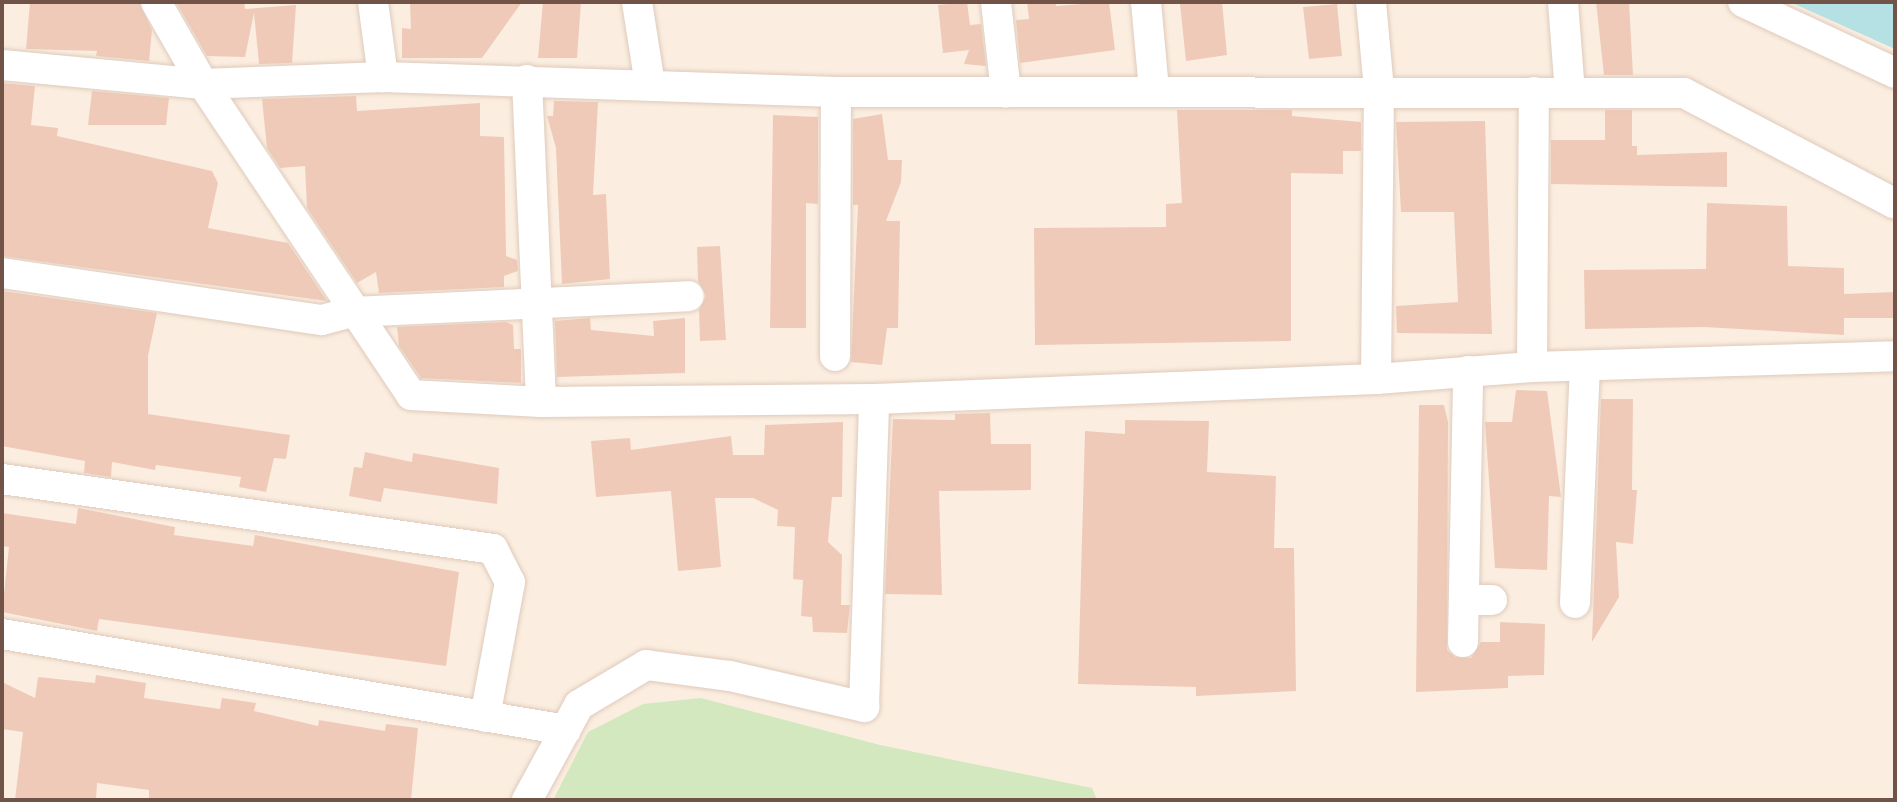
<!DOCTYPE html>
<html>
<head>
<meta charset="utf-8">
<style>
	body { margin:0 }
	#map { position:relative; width:1897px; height:802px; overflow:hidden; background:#fbeee0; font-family:"Golos Text",sans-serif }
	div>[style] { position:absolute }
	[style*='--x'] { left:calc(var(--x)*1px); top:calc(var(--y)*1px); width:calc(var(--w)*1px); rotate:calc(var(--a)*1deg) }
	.green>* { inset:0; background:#d3e8bf }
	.water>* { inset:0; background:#b5e1e4 }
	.building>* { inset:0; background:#f0cab8 }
	.roads { filter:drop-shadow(0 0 2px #dfcabc) drop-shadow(0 0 2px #dfcabc) }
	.street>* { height:30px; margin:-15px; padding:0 15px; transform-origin:15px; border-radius:15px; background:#fff }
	span { translate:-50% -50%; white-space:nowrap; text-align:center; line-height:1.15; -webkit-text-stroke:5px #fff3e5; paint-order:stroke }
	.frame { position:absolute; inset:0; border:4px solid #715348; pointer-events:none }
</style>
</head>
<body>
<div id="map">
	<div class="green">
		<div style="clip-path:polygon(701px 698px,880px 745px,1092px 788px,1097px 800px,553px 800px,588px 732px,643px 704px)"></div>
	</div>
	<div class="water">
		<div style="clip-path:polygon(1790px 2px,1895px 2px,1895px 49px)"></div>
	</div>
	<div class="building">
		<div style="clip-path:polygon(30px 2px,139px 2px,152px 30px,149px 61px,96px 56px,97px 51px,26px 49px)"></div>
		<div style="clip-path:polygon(176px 2px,244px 2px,245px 9px,296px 5px,292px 63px,259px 64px,254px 13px,245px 57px,207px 56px)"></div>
		<div style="clip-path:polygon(451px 2px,522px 2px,482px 58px,402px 58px,402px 28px,411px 29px,410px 4px)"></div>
		<div style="clip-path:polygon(543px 2px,581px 2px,577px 58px,538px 58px)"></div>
		<div style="clip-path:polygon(967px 2px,970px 25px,981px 24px,986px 66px,964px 64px,969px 50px,943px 53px,938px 5px)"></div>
		<div style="clip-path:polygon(1027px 2px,1056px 2px,1056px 6px,1109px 2px,1115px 50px,1020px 63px,1016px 20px,1029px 19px)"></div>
		<div style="clip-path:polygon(1222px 2px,1227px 55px,1186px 61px,1180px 4px)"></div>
		<div style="clip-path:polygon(1596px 2px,1629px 2px,1633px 75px,1604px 75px)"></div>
		<div style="clip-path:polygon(1337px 4px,1342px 56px,1309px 59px,1303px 7px)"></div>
		<div style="clip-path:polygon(2px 83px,35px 86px,31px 125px,58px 128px,57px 136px,212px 171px,218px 183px,208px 228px,288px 243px,327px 301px,2px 256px)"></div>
		<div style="clip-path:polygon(92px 91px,169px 98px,166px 125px,88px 125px)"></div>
		<div style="clip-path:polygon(356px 96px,357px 111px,480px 103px,480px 136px,504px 137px,506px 256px,517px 260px,518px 271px,504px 276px,504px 287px,379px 293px,376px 272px,357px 283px,307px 208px,305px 166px,280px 168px,267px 148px,262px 99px)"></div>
		<div style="clip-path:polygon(554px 101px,598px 102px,593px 195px,606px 194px,610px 279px,562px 284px,556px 148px,547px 116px,553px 116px)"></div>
		<div style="clip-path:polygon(1177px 110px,1292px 110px,1292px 116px,1361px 122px,1361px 151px,1343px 151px,1343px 174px,1291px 173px,1291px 341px,1035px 345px,1034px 228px,1166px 227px,1166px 204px,1182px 203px)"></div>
		<div style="clip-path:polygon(1605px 110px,1632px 110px,1632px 146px,1637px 146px,1637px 155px,1727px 152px,1727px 187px,1551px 184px,1551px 140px,1605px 140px)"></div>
		<div style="clip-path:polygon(882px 114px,888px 160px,902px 160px,901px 182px,886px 221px,900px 221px,898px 328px,887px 328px,882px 365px,851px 362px,858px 205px,853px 205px,853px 119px)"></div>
		<div style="clip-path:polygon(773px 115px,818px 117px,818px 204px,806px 203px,806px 328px,770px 328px)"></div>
		<div style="clip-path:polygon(1485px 121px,1492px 334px,1397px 333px,1396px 306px,1458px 302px,1454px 212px,1401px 212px,1396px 122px)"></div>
		<div style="clip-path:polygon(1707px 203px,1787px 206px,1788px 266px,1844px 268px,1844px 294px,1895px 292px,1895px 318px,1844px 318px,1844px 335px,1704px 327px,1585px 329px,1584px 270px,1706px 269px)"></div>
		<div style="clip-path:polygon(720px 246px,726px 340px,700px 341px,699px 310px,706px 296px,698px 281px,697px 247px)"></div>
		<div style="clip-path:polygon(2px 291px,157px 313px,148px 356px,148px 414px,290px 435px,286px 459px,274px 458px,266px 492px,239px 487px,241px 477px,156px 465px,155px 470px,112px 462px,111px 477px,84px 473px,85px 461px,2px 446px)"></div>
		<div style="clip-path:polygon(590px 318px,591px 330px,654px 336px,653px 321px,685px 318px,685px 373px,557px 377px,555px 321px)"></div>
		<div style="clip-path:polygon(506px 322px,513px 325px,514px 349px,521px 349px,521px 383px,421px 378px,399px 346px,397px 327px)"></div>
		<div style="clip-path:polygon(1516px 390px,1547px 391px,1561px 497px,1549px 496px,1547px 570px,1495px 568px,1485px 422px,1512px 422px)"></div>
		<div style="clip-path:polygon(1601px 399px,1633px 399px,1632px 490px,1637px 490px,1633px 544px,1616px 542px,1619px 597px,1592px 642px)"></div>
		<div style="clip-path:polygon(1419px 405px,1444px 405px,1448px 422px,1447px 650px,1455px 657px,1471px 658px,1481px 642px,1500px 642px,1500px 622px,1545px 624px,1544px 675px,1508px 676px,1508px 688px,1416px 692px)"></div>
		<div style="clip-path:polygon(990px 413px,991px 444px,1031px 444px,1031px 490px,939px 491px,942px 595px,885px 594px,893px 419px,955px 420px,955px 414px)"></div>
		<div style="clip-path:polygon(1125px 420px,1209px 421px,1207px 472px,1276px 476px,1274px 548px,1294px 548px,1296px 691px,1196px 696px,1196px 687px,1078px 684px,1085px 431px,1125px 434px)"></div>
		<div style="clip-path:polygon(843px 422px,842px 497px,832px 497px,828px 542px,842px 555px,841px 605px,850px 605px,847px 633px,813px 632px,812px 617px,801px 616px,803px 580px,793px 579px,795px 527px,777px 526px,778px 510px,753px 498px,715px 498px,721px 567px,678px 571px,671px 491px,596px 497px,591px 441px,630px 438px,631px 450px,731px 436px,733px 455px,764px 455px,765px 425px)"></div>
		<div style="clip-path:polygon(365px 452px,412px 462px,413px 453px,499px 468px,497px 504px,384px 488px,381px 502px,349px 496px,354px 467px,362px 468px)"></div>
		<div style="clip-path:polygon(78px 508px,175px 527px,174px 535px,253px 546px,255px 535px,459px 572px,446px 666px,99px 619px,97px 631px,2px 612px,9px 547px,2px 546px,2px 513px,76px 524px)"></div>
		<div style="clip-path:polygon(96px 675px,146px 683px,144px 698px,220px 709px,222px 698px,256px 703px,254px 711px,318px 726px,319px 720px,385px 731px,386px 724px,418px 728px,411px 800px,149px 800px,149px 790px,97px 783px,96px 800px,15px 800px,23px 732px,2px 729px,2px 682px,35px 698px,38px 677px,95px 683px)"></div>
	</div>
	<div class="roads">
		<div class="street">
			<div style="--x:156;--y:2;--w:95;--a:60.2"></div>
			<div style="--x:203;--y:84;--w:374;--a:56.2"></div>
			<div style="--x:411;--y:395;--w:130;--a:3.1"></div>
			<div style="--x:541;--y:402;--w:333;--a:-0.5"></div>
			<div style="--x:874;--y:399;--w:502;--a:-2.28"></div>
			<div style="--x:1376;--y:379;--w:156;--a:-4.4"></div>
			<div style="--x:1532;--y:367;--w:363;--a:-1.7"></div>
			<div style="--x:373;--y:2;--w:76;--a:82.4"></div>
			<div style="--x:637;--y:2;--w:84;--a:81.1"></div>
			<div style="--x:996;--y:2;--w:91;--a:83.7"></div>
			<div style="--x:1146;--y:2;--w:88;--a:84.8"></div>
			<div style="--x:1371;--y:2;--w:88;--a:84.8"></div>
			<div style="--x:1379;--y:90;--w:289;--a:90.6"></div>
			<div style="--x:1563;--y:2;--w:90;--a:85.6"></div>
			<div style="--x:1743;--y:2;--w:168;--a:25"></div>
			<div style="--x:2;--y:65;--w:202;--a:5.4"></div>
			<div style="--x:203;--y:84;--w:180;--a:-2.2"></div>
			<div style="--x:383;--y:77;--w:453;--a:1.9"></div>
			<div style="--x:836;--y:92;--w:848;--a:0.07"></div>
			<div style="--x:1684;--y:93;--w:238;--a:27.7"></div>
			<div style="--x:527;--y:80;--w:322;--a:87.5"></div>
			<div style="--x:2;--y:273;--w:323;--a:8.4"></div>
			<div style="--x:322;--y:320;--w:31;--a:-15"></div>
			<div style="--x:352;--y:312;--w:337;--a:-2.7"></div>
			<div style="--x:835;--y:356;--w:264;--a:-89.8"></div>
			<div style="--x:1532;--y:367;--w:275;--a:-89.6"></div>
			<div style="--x:2;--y:479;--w:496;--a:8.1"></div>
			<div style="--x:493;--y:549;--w:37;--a:63"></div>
			<div style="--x:510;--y:582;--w:137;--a:100.5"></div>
			<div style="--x:1464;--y:600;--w:28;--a:0"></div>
			<div style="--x:1575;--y:603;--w:235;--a:-87.6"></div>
			<div style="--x:2;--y:634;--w:572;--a:9.66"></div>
			<div style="--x:1463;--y:642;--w:271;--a:-88.9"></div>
			<div style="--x:527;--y:800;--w:108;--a:-61.3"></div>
			<div style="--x:579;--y:705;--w:78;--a:-30.8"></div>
			<div style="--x:646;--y:665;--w:85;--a:7.5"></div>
			<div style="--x:730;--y:676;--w:138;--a:13"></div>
			<div style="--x:864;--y:707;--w:308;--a:-88.1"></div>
		</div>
	</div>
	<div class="frame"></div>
</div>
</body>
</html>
